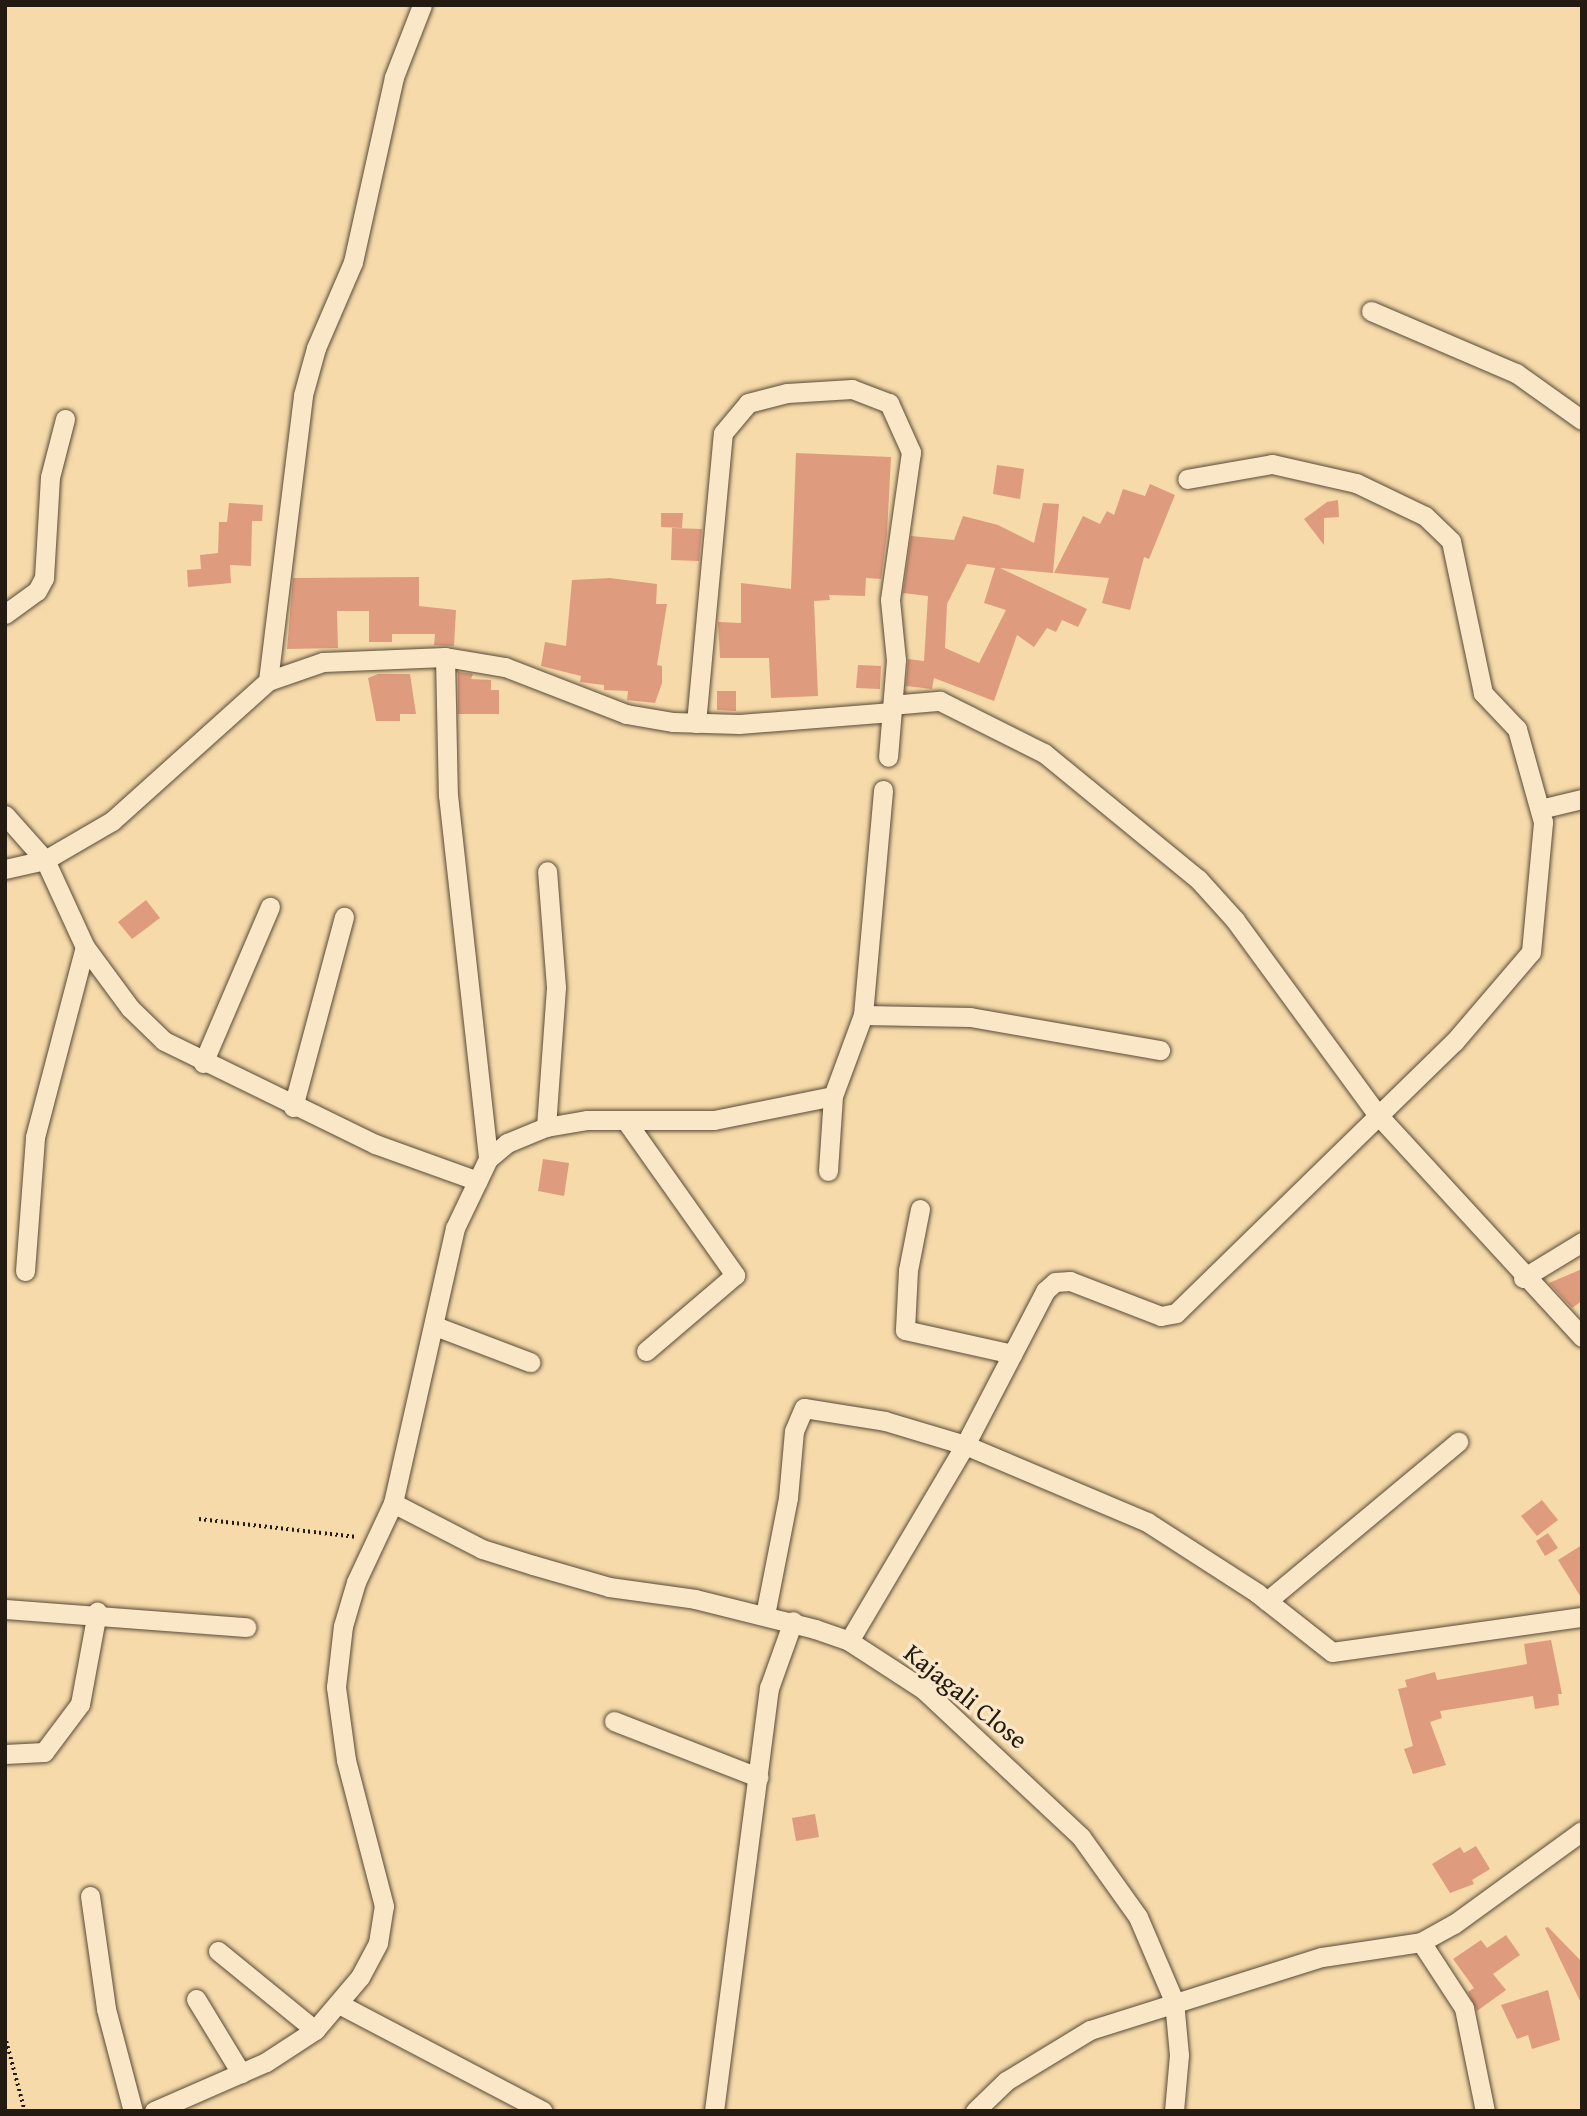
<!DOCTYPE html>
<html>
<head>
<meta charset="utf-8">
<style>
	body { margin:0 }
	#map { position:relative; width:1587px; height:2116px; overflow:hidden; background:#f6daaa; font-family:"Gentium Book Plus",serif }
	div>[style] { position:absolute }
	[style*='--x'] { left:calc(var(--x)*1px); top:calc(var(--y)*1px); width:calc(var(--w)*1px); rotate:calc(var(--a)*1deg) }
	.building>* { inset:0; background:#df9b7e }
	.path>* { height:3.5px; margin-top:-1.75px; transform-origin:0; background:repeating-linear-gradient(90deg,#231b11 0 2px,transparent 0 5.5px) }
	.roads { filter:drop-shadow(0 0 2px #584b37) drop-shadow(0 0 2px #584b37) }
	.minor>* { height:19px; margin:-9.5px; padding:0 9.5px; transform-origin:9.5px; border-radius:9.5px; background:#f9e7c8 }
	span { translate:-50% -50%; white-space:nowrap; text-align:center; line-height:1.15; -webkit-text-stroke:7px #f9e7c8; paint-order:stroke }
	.street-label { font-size:26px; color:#231b11 }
	.frame { position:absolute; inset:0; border:7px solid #231b11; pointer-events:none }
</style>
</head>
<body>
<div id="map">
	<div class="building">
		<div style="clip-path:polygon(796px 453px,891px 457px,887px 534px,881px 579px,866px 578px,865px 596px,829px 595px,830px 600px,814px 601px,818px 696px,771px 698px,769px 658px,720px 658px,718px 622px,741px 623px,741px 583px,791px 589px)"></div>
		<div style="clip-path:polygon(997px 465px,1024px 469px,1020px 499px,993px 494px)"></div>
		<div style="clip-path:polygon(1150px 484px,1175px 495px,1149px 559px,1144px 557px,1130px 610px,1102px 603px,1109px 578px,1054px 573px,1083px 516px,1100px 524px,1107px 511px,1114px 515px,1123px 489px,1145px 496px)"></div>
		<div style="clip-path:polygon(1338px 500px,1339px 517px,1324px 518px,1324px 545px,1304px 519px,1327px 502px)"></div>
		<div style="clip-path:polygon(229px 503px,263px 505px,262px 521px,252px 521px,251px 566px,230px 565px,231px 583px,188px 587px,187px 570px,201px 569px,200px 555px,218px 553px,219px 522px,227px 522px)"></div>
		<div style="clip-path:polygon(evenodd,1043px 503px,1059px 504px,1053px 573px,1000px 568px,1087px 609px,1078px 627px,1062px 620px,1056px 632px,1047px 628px,1034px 647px,1017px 635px,994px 701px,934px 678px,932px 689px,906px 686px,908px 659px,924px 661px,928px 596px,903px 593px,911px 536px,954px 540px,963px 516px,998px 525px,1034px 543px,1043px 503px,967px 564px,995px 568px,984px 603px,1006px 610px,979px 663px,945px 648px,947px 604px,967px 564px)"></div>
		<div style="clip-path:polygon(661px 513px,683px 513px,682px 528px,661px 527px)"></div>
		<div style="clip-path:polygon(672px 528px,702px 529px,699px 561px,671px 560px)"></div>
		<div style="clip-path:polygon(419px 577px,419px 606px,456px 610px,454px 646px,434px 645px,435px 634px,392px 634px,392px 642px,369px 642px,369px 611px,337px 611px,338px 648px,287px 649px,293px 578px)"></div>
		<div style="clip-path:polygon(610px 578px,657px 584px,656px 604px,667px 604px,657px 665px,662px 666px,662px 683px,655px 703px,627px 700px,628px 691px,604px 690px,604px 685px,580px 682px,581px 676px,541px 666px,545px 642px,566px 646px,572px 580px)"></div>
		<div style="clip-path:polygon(858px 665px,881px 666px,880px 689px,856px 688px)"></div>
		<div style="clip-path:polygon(458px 672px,473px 674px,471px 679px,491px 680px,491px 690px,499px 690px,499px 714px,458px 714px)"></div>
		<div style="clip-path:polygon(378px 674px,410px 674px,416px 714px,400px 714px,400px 721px,376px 721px,368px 678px)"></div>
		<div style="clip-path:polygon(717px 691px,736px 691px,736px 711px,717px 710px)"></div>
		<div style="clip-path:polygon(146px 900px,160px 918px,132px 939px,118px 922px)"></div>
		<div style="clip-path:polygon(543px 1159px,569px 1163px,564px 1196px,538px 1191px)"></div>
		<div style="clip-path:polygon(1582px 1269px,1582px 1301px,1572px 1308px,1549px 1283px)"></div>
		<div style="clip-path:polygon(1542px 1500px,1558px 1520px,1537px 1536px,1521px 1516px)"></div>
		<div style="clip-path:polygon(1548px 1533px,1558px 1548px,1545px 1556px,1536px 1541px)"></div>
		<div style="clip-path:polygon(1582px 1545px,1582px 1599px,1558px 1560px)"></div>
		<div style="clip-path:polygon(1551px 1640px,1562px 1694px,1558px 1694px,1559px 1705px,1535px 1709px,1533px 1696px,1440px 1711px,1442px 1718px,1430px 1722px,1446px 1765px,1413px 1774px,1404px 1749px,1413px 1746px,1398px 1689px,1407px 1687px,1405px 1680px,1435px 1672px,1437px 1680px,1527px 1664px,1524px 1644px)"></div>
		<div style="clip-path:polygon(815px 1814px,819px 1837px,796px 1841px,792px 1818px)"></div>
		<div style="clip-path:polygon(1476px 1846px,1490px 1869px,1472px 1880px,1474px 1884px,1450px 1893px,1432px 1864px,1460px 1847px,1464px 1853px)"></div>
		<div style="clip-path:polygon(1548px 1927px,1582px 1962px,1582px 2005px,1545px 1928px)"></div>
		<div style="clip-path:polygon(1506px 1935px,1520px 1955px,1493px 1974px,1506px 1990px,1477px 2011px,1468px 1992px,1474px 1988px,1453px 1959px,1481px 1940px,1487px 1948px)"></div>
		<div style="clip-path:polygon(1548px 1990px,1560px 2040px,1532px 2049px,1528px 2035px,1517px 2039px,1501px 2005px)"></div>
	</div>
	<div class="path">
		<div style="--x:199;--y:1519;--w:159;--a:6.5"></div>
		<div style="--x:5;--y:2036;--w:78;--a:75.1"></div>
	</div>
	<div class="roads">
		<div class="minor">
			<div style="--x:1371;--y:311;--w:158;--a:23.2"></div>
			<div style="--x:1516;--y:373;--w:81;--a:35.5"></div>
			<div style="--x:5;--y:614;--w:39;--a:-36"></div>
			<div style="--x:37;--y:591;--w:15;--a:-62"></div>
			<div style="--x:44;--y:578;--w:101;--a:-86.6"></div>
			<div style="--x:50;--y:477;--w:60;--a:-75.5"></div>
			<div style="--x:445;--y:657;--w:138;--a:88.8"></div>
			<div style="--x:448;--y:795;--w:366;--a:83.7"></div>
			<div style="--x:268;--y:681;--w:58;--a:-19.1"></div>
			<div style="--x:323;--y:662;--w:122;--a:-2.3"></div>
			<div style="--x:445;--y:657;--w:61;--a:9.5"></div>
			<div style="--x:505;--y:667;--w:130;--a:21.2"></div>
			<div style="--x:626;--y:714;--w:48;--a:9.7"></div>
			<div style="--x:673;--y:722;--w:66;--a:1.7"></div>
			<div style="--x:739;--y:724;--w:153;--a:-4.5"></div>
			<div style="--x:902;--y:704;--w:38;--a:-5"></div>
			<div style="--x:940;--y:701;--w:116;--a:26.6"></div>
			<div style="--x:1044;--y:753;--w:199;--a:39.3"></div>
			<div style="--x:1198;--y:879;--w:55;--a:47.9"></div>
			<div style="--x:1235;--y:920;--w:240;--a:53.8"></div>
			<div style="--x:1377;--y:1114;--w:303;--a:47.4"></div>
			<div style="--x:696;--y:723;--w:291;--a:-84.7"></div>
			<div style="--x:723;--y:433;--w:39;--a:-50"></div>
			<div style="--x:748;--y:403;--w:40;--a:-14.4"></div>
			<div style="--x:787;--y:393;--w:65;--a:-3.5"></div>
			<div style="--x:852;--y:389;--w:40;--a:21"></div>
			<div style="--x:889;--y:403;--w:54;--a:65.8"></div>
			<div style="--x:911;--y:452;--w:149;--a:98.1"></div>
			<div style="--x:890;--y:600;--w:60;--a:84.3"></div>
			<div style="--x:896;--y:660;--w:97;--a:94.7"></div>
			<div style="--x:1540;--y:809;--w:43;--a:-13.4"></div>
			<div style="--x:5;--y:815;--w:60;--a:48.4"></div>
			<div style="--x:45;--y:860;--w:96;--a:65.3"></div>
			<div style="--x:85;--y:947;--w:76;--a:53.6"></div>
			<div style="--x:130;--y:1008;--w:47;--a:44.1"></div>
			<div style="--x:164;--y:1041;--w:235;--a:26"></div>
			<div style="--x:375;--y:1144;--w:109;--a:19.8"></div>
			<div style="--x:5;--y:869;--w:41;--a:-12.7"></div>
			<div style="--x:45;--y:860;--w:78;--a:-30.2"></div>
			<div style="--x:112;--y:821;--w:210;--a:-41.9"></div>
			<div style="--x:268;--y:681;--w:288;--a:-83"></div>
			<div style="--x:303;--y:395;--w:49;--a:-74.5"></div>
			<div style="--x:316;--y:348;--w:94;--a:-66.7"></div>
			<div style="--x:353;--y:262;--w:189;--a:-77.5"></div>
			<div style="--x:394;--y:77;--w:77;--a:-68.7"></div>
			<div style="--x:863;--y:1015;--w:107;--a:1.1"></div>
			<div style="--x:970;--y:1017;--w:193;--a:9.9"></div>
			<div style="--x:203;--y:1063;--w:170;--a:-66.8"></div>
			<div style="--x:293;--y:1107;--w:197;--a:-75"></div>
			<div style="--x:626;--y:1121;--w:189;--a:54.7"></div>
			<div style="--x:735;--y:1275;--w:117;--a:139.5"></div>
			<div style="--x:546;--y:1127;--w:140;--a:-85.9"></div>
			<div style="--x:556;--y:987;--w:116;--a:-94.4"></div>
			<div style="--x:828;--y:1171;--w:75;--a:-86.2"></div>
			<div style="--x:920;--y:1209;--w:62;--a:101.1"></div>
			<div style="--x:908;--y:1270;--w:60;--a:92.9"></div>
			<div style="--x:905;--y:1330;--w:110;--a:12.6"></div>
			<div style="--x:25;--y:1271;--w:134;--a:-85.7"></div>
			<div style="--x:35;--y:1137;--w:196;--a:-75.3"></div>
			<div style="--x:1523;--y:1278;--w:69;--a:-31.4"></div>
			<div style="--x:435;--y:1326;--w:102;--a:20.8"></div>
			<div style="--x:393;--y:1503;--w:100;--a:27.3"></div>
			<div style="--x:482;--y:1549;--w:53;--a:17.4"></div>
			<div style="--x:533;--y:1565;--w:79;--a:16.1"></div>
			<div style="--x:609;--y:1587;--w:87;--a:7.9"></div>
			<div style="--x:695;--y:1599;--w:124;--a:14"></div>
			<div style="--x:815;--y:1629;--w:36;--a:19"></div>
			<div style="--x:849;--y:1641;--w:88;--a:33"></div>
			<div style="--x:923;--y:1689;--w:216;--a:43.1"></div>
			<div style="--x:1081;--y:1837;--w:98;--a:54.5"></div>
			<div style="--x:1138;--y:1917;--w:91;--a:66.8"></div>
			<div style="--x:1174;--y:2001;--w:54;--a:84.7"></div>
			<div style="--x:1179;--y:2055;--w:56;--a:95.1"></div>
			<div style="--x:1267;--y:1601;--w:249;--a:-39.8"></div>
			<div style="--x:5;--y:1609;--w:242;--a:4.3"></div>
			<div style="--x:765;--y:1615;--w:119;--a:-78.9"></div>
			<div style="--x:788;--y:1498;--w:67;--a:-84.9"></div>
			<div style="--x:794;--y:1431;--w:25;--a:-67"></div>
			<div style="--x:804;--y:1408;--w:82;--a:9.1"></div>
			<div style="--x:885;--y:1421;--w:84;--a:16.7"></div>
			<div style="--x:965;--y:1445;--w:198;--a:22.9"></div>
			<div style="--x:1147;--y:1522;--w:131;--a:32.8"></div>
			<div style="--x:1257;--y:1593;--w:95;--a:38.2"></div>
			<div style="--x:1332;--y:1652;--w:252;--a:-8"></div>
			<div style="--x:849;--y:1641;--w:228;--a:-59.4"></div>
			<div style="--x:965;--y:1445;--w:174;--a:-62.5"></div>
			<div style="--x:1045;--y:1291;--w:13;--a:-42"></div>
			<div style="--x:1055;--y:1282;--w:15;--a:-4"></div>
			<div style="--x:1070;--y:1281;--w:97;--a:21"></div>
			<div style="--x:1161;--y:1316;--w:15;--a:-11"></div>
			<div style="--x:1176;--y:1313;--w:388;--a:-44.3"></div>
			<div style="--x:1454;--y:1042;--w:118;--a:-49.5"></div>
			<div style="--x:1531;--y:952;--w:131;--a:-84.7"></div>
			<div style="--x:1543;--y:822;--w:97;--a:-105.6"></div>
			<div style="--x:1517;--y:729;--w:50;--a:-133.4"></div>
			<div style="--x:1483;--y:693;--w:155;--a:-101.9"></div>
			<div style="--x:1451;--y:541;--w:36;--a:-136"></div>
			<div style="--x:1425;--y:516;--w:76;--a:-154.4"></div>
			<div style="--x:1356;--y:483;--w:86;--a:-167.3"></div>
			<div style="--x:1272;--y:464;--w:86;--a:170"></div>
			<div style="--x:614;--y:1721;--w:155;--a:21.3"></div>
			<div style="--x:5;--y:1754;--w:39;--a:-3"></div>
			<div style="--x:44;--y:1752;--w:60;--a:-53.1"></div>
			<div style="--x:80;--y:1704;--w:94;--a:-79.5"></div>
			<div style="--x:90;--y:1896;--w:114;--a:81.9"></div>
			<div style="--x:106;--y:2009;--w:106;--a:75.2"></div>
			<div style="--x:1421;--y:1942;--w:79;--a:56.9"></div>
			<div style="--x:1464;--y:2008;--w:105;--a:78.5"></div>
			<div style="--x:218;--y:1951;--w:125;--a:39.2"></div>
			<div style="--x:196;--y:1999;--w:87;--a:58.7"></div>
			<div style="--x:339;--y:2004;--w:230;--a:27.7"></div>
			<div style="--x:154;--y:2111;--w:122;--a:-23.6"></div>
			<div style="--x:266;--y:2062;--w:59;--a:-33.1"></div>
			<div style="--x:315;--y:2030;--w:70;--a:-49.7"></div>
			<div style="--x:360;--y:1977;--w:38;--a:-62"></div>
			<div style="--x:378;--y:1943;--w:37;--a:-81"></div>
			<div style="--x:384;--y:1906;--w:151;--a:-104.6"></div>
			<div style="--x:346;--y:1760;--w:74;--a:-97.8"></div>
			<div style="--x:336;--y:1687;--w:61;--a:-83.5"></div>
			<div style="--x:343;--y:1626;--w:46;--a:-73.5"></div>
			<div style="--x:356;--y:1582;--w:87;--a:-64.9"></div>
			<div style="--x:393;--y:1503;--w:282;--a:-77.3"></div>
			<div style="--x:455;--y:1228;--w:76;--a:-64.4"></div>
			<div style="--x:488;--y:1159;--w:25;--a:-40"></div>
			<div style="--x:507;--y:1143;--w:42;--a:-22.3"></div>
			<div style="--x:546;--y:1127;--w:42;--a:-9.7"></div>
			<div style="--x:587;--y:1120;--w:127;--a:0"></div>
			<div style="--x:714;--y:1120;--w:121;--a:-11.4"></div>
			<div style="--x:833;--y:1096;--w:86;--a:-69.7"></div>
			<div style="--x:863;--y:1015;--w:226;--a:-84.9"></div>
			<div style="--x:714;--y:2111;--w:427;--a:-82.6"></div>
			<div style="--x:769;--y:1688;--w:71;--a:-70.3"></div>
			<div style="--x:975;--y:2111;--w:43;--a:-44.1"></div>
			<div style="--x:1006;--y:2081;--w:98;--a:-31.3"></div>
			<div style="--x:1090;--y:2030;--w:243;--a:-17.5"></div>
			<div style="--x:1322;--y:1957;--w:100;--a:-8.6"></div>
			<div style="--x:1421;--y:1942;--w:38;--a:-29"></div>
			<div style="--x:1454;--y:1924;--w:158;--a:-36"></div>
		</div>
	</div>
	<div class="street-label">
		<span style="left:966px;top:1696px;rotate:39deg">Kajagali Close</span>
	</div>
	<div class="frame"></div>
</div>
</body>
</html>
